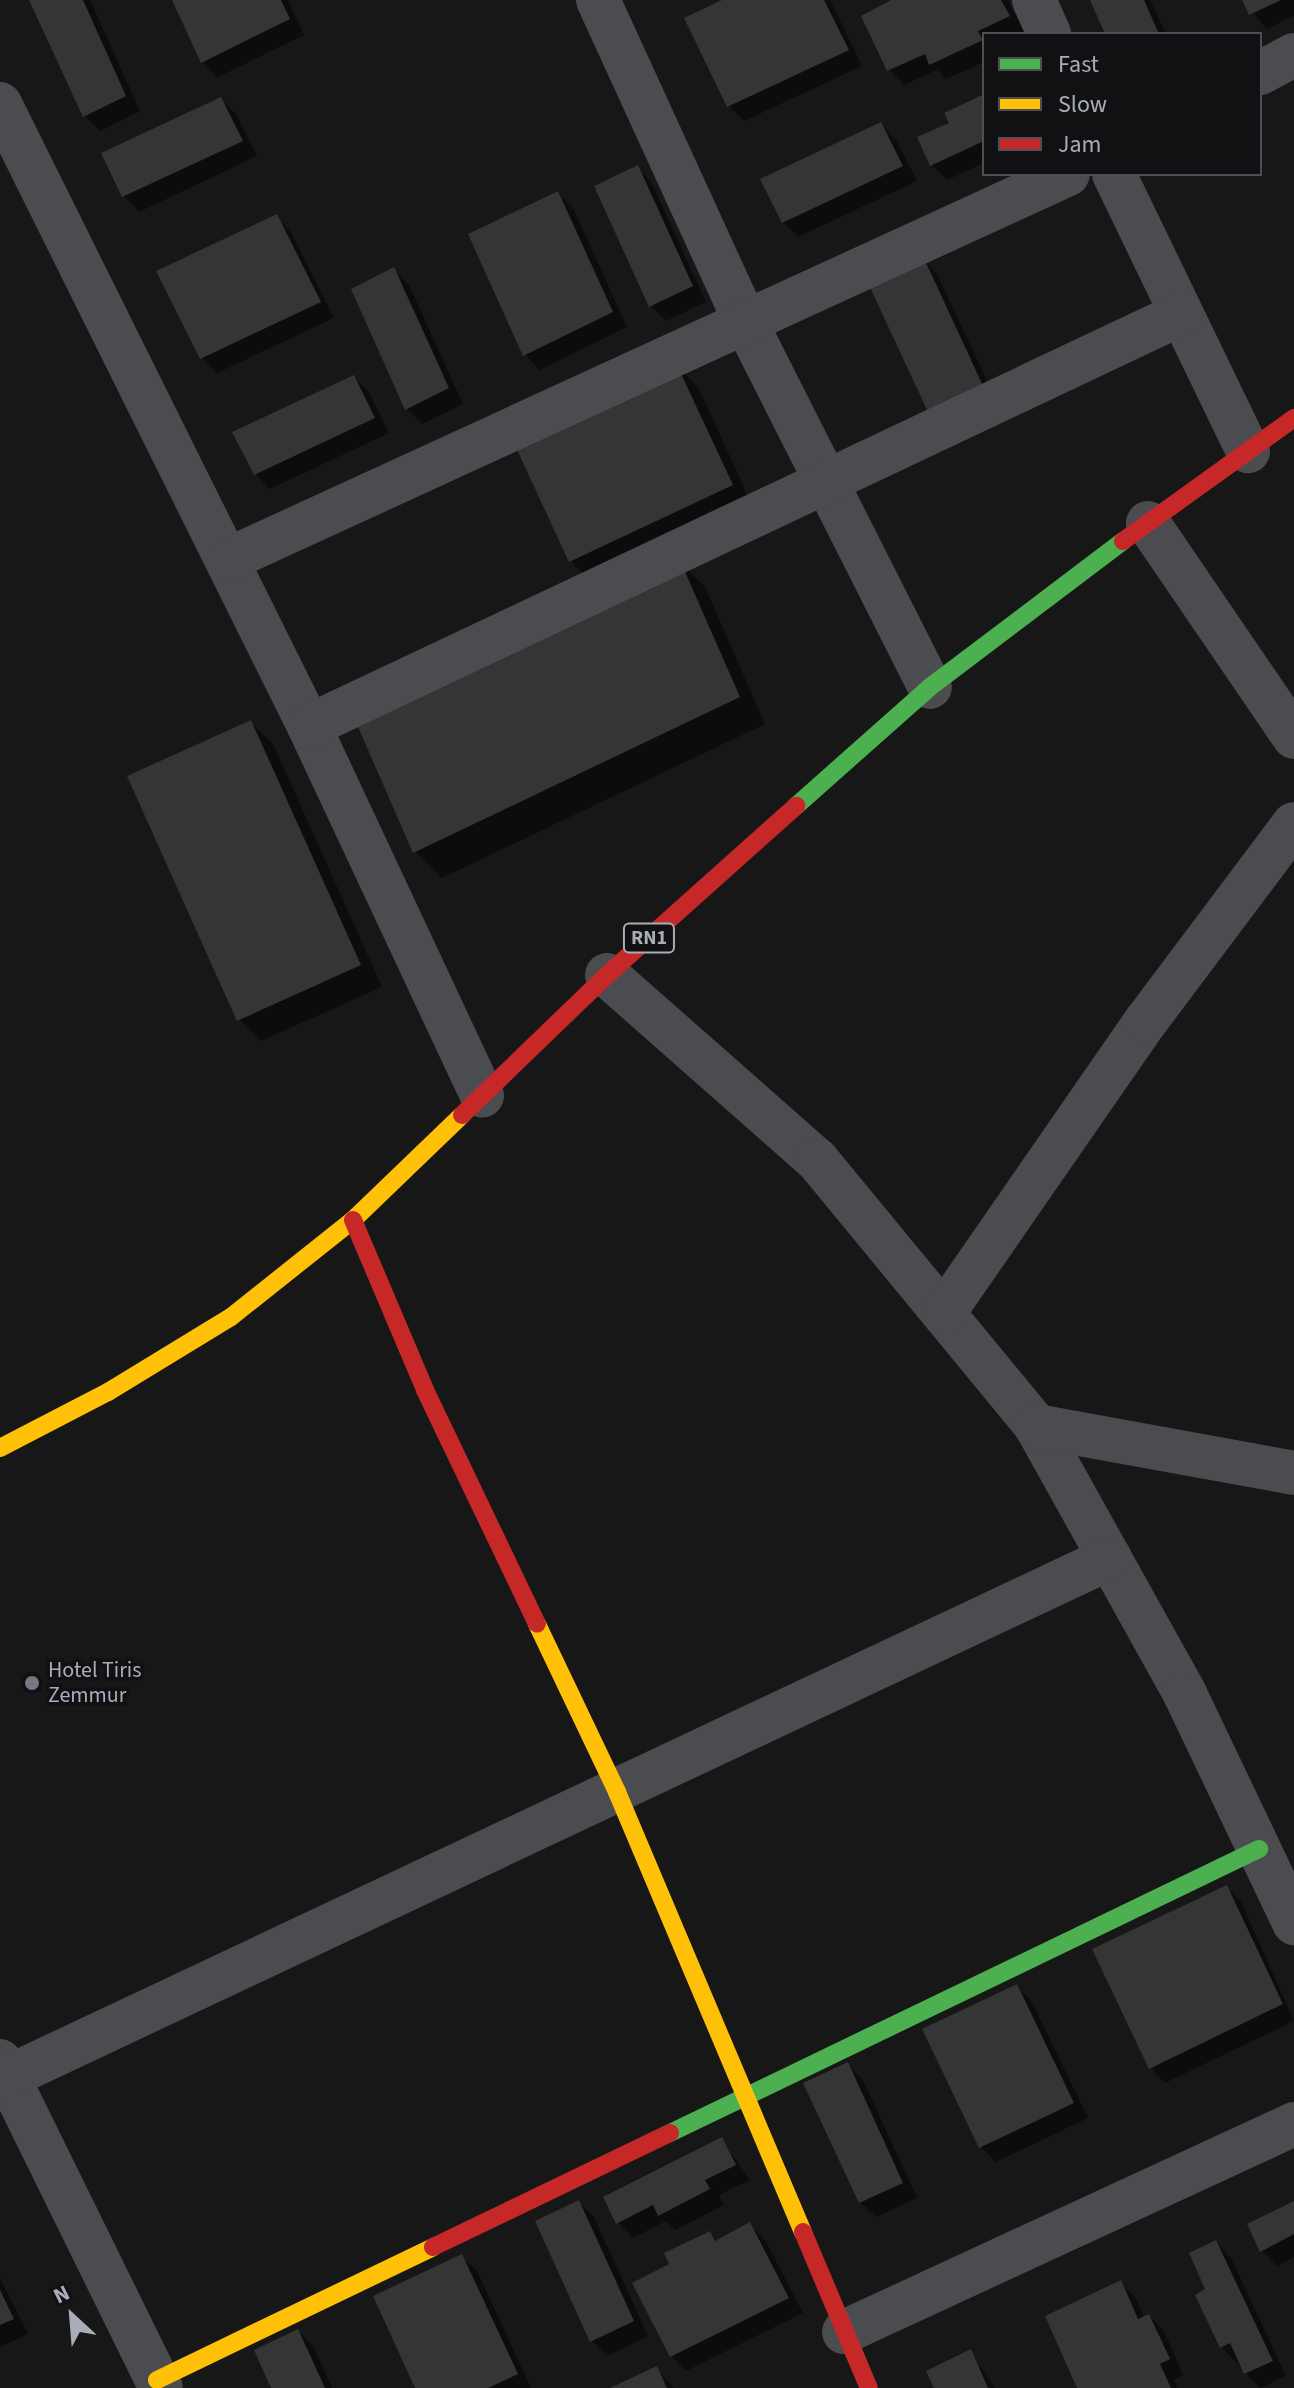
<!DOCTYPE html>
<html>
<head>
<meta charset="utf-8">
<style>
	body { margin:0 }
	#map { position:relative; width:1294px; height:2388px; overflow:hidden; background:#171717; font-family:"Source Sans 3",sans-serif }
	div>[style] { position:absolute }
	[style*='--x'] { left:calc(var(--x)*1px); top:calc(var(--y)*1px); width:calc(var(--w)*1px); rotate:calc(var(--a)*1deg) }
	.shadow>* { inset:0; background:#0007 }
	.building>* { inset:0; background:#353536 }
	.street>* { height:44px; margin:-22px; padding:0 22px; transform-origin:22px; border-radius:22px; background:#4b4c50 }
	.fast>* { height:18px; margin:-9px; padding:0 9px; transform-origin:9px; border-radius:9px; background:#4caf50 }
	.slow>* { height:18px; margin:-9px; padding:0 9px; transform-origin:9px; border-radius:9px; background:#ffc107 }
	.jam>* { height:18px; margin:-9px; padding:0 9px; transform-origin:9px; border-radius:9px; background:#c62828 }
	.dots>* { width:22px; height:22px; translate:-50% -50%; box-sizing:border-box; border:4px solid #111113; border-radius:50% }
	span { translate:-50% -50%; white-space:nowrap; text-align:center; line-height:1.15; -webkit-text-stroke:7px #111113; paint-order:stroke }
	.shield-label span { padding:2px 6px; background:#111113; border:2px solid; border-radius:6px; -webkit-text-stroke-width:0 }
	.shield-label { font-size:20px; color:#a8adb8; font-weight:700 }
	.poi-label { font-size:22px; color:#a8adb8 }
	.left { translate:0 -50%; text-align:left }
	.legend { position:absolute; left:982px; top:32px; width:280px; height:144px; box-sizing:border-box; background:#111113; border:2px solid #4d4f55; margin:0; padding:10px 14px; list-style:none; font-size:24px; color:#a8adb8 }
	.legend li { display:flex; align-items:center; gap:16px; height:40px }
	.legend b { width:40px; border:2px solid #4d4f55 }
	.north { position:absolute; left:32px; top:2276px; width:80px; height:80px; -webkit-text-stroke:6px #111113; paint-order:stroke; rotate:334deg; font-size:22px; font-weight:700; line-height:32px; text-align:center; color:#a8adb8 }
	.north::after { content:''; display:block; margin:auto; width:28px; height:36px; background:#a8adb8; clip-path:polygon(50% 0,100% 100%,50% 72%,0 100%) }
</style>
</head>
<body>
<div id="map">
	<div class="shadow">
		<div style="clip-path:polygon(31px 0,90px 0,140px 111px,100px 131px,85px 116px)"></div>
		<div style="clip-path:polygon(174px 0,288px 0,304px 35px,218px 77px,202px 62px)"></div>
		<div style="clip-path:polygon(726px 0,830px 0,862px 66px,744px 121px,729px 106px)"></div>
		<div style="clip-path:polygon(893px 0,1008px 0,1024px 32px,984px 34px,984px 62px,946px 79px,937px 70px,904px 85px,889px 70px)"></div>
		<div style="clip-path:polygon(1092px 0,1150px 0,1166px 34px,1107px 34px)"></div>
		<div style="clip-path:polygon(1244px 0,1294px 0,1294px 16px,1266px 29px)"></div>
		<div style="clip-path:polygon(984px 97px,984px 163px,947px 180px,932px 165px,952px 124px)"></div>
		<div style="clip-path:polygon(221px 99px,236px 114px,257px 156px,139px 212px,124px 196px,103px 154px)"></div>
		<div style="clip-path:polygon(880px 124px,896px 140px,917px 181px,798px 237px,783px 222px)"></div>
		<div style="clip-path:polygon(637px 168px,652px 183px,706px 302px,666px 321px,651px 306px)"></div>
		<div style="clip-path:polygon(557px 193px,573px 208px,627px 327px,540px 370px,525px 354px)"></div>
		<div style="clip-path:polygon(276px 217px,291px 232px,334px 318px,217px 373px,202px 358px)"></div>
		<div style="clip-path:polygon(922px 258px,937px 274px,997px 402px,945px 426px)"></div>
		<div style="clip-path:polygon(394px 270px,409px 285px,463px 404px,422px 424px,407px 409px)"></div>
		<div style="clip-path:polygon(676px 365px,698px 387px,753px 507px,593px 583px,571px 561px)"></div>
		<div style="clip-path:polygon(353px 377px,369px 392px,389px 433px,270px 489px,255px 474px)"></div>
		<div style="clip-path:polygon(678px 560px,705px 587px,765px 724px,442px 878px,415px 851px)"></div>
		<div style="clip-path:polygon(251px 723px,273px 744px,382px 987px,261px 1041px,239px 1019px)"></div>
		<div style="clip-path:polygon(1226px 1887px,1241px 1902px,1294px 2021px,1165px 2083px,1150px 2067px)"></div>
		<div style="clip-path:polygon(1016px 1986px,1032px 2002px,1088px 2118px,996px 2162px,981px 2147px)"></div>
		<div style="clip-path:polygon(847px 2064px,863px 2080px,917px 2198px,876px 2217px,860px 2202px)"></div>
		<div style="clip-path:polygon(721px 2139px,750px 2180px,719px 2195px,724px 2205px,675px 2230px,666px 2221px,633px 2238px,618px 2223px)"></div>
		<div style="clip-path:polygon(578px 2202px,594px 2217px,648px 2336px,607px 2356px,592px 2341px)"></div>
		<div style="clip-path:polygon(1294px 2203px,1294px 2257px,1277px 2266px,1262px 2251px)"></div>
		<div style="clip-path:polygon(750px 2225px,765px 2240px,803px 2313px,686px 2371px,671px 2356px,672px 2265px,709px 2233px,718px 2242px)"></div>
		<div style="clip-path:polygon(1216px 2243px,1231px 2258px,1286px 2376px,1260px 2388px,1222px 2347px)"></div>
		<div style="clip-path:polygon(461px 2256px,477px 2271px,531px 2388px,417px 2388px)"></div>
		<div style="clip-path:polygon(0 2278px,28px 2334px,0 2347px)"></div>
		<div style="clip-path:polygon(1120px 2283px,1136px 2298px,1144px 2318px,1149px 2316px,1164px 2331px,1183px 2375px,1174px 2380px,1177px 2388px,1080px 2388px)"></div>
		<div style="clip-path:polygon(298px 2331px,313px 2346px,332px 2388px,273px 2388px)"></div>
		<div style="clip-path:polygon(970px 2352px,995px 2388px,936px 2388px)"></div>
		<div style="clip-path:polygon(657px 2369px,674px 2388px,615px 2388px)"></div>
	</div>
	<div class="building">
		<div style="clip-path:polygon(29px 0,83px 0,126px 96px,83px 117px)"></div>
		<div style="clip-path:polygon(172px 0,281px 0,290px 19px,201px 63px)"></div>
		<div style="clip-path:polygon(722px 0,824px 0,849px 50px,727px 107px,684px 18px)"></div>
		<div style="clip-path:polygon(891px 0,1001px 0,1010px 16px,978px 31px,983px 40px,929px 65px,925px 54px,887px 71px,861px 16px)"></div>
		<div style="clip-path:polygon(1090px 0,1144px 0,1159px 34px,1105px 34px)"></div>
		<div style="clip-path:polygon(1242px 0,1281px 0,1249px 15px)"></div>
		<div style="clip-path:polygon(984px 94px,984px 141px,930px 166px,917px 137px,949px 123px,944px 113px)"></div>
		<div style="clip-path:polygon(221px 97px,243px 141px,122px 197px,101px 153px)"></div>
		<div style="clip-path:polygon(881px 122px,903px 166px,782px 223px,760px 179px)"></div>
		<div style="clip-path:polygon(638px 165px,693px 286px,649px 307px,594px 186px)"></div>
		<div style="clip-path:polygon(558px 191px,613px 312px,523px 356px,468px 234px)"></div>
		<div style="clip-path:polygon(277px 214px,321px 302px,200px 359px,156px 271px)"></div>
		<div style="clip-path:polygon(923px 256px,983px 386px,928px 412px,867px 281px)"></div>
		<div style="clip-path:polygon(394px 267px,449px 388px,405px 410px,351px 289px)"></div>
		<div style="clip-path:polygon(676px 363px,733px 485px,569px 562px,512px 439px)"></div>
		<div style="clip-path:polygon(354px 375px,375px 418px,254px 475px,232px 432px)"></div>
		<div style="clip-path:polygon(679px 558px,740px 697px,413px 853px,352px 713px)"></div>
		<div style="clip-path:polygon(251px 720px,361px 965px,237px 1021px,127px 776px)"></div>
		<div style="clip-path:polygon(1227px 1885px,1283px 2004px,1149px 2069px,1092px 1949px)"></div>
		<div style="clip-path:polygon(1017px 1984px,1074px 2103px,979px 2148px,922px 2029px)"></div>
		<div style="clip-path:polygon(848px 2062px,903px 2183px,859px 2203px,803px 2083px)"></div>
		<div style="clip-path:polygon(722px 2137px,736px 2165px,705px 2180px,710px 2189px,658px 2216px,653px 2205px,616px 2224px,603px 2197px)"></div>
		<div style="clip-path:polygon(579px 2200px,634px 2321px,590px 2342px,535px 2221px)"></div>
		<div style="clip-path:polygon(1294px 2201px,1294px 2234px,1260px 2252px,1247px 2224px)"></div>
		<div style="clip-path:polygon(750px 2222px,789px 2298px,670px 2357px,632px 2283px,669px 2264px,664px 2253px,710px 2231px,715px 2241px)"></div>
		<div style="clip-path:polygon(1216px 2240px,1273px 2361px,1244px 2374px,1230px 2343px,1220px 2348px,1195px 2295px,1205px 2289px,1189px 2253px)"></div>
		<div style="clip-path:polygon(462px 2254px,518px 2374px,488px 2388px,415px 2388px,373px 2296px)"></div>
		<div style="clip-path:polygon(1121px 2280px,1138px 2319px,1149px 2314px,1170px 2359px,1160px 2364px,1171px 2388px,1077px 2388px,1045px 2316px)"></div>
		<div style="clip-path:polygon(0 2290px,14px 2319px,0 2325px)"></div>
		<div style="clip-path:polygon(298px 2329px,325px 2388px,271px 2388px,254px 2350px)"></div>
		<div style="clip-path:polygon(971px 2349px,988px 2388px,934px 2388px,926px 2371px)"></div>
		<div style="clip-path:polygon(657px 2366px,667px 2388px,610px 2388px)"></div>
	</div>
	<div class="street">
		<div style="--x:598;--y:0;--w:353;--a:65.4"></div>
		<div style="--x:745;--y:321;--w:410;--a:63.2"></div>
		<div style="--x:1034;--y:0;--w:37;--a:66"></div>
		<div style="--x:1260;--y:73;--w:38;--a:-28"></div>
		<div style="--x:0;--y:104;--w:695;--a:63.58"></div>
		<div style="--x:309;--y:726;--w:408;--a:64.9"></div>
		<div style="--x:1114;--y:174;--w:308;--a:64.2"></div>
		<div style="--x:1148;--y:523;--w:259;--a:55.7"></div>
		<div style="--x:227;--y:560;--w:925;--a:-24.65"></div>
		<div style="--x:309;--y:726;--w:964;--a:-25.29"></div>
		<div style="--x:607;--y:975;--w:280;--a:41.4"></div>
		<div style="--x:817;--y:1160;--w:345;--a:50.5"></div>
		<div style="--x:1036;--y:1426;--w:307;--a:60.9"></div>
		<div style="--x:1185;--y:1694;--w:254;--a:64.5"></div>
		<div style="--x:945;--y:1311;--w:353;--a:-55.3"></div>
		<div style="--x:1146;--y:1021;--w:246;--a:-53.1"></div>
		<div style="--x:1036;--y:1426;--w:262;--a:10.3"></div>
		<div style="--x:0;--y:2061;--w:364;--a:63.8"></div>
		<div style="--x:8;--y:2077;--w:1218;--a:-25.22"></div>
		<div style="--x:844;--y:2332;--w:496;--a:-24.8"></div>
	</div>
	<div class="fast">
		<div style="--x:796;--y:806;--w:179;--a:-41.6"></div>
		<div style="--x:930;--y:687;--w:242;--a:-37.1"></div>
		<div style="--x:670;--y:2133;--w:654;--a:-25.74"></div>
	</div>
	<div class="slow">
		<div style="--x:0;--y:1448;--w:122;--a:-27.4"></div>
		<div style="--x:108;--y:1392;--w:144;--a:-31.4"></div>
		<div style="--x:231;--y:1317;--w:156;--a:-38.5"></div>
		<div style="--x:353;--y:1220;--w:151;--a:-43.9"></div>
		<div style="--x:537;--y:1624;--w:186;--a:64.5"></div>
		<div style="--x:617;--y:1792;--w:478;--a:67.1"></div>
		<div style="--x:157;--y:2380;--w:306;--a:-25.7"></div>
	</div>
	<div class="jam">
		<div style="--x:1123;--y:541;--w:211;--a:-35.7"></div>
		<div style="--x:462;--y:1115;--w:202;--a:-44"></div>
		<div style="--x:607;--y:975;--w:254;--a:-41.8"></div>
		<div style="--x:353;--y:1220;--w:185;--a:67"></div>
		<div style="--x:425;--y:1390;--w:259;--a:64.4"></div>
		<div style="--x:803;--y:2232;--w:169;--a:67.1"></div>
		<div style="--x:433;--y:2247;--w:263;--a:-25.7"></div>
	</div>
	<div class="dots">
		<div style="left:32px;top:1683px;background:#757880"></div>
	</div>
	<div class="shield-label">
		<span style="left:649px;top:938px">RN1</span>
	</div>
	<div class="poi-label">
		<span class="left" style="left:48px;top:1683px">Hotel Tiris<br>Zemmur</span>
	</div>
	<ul class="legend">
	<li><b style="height:10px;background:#4caf50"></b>Fast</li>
	<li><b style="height:10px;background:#ffc107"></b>Slow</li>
	<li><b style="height:10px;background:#c62828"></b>Jam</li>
	</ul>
	<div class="north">N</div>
</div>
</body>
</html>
